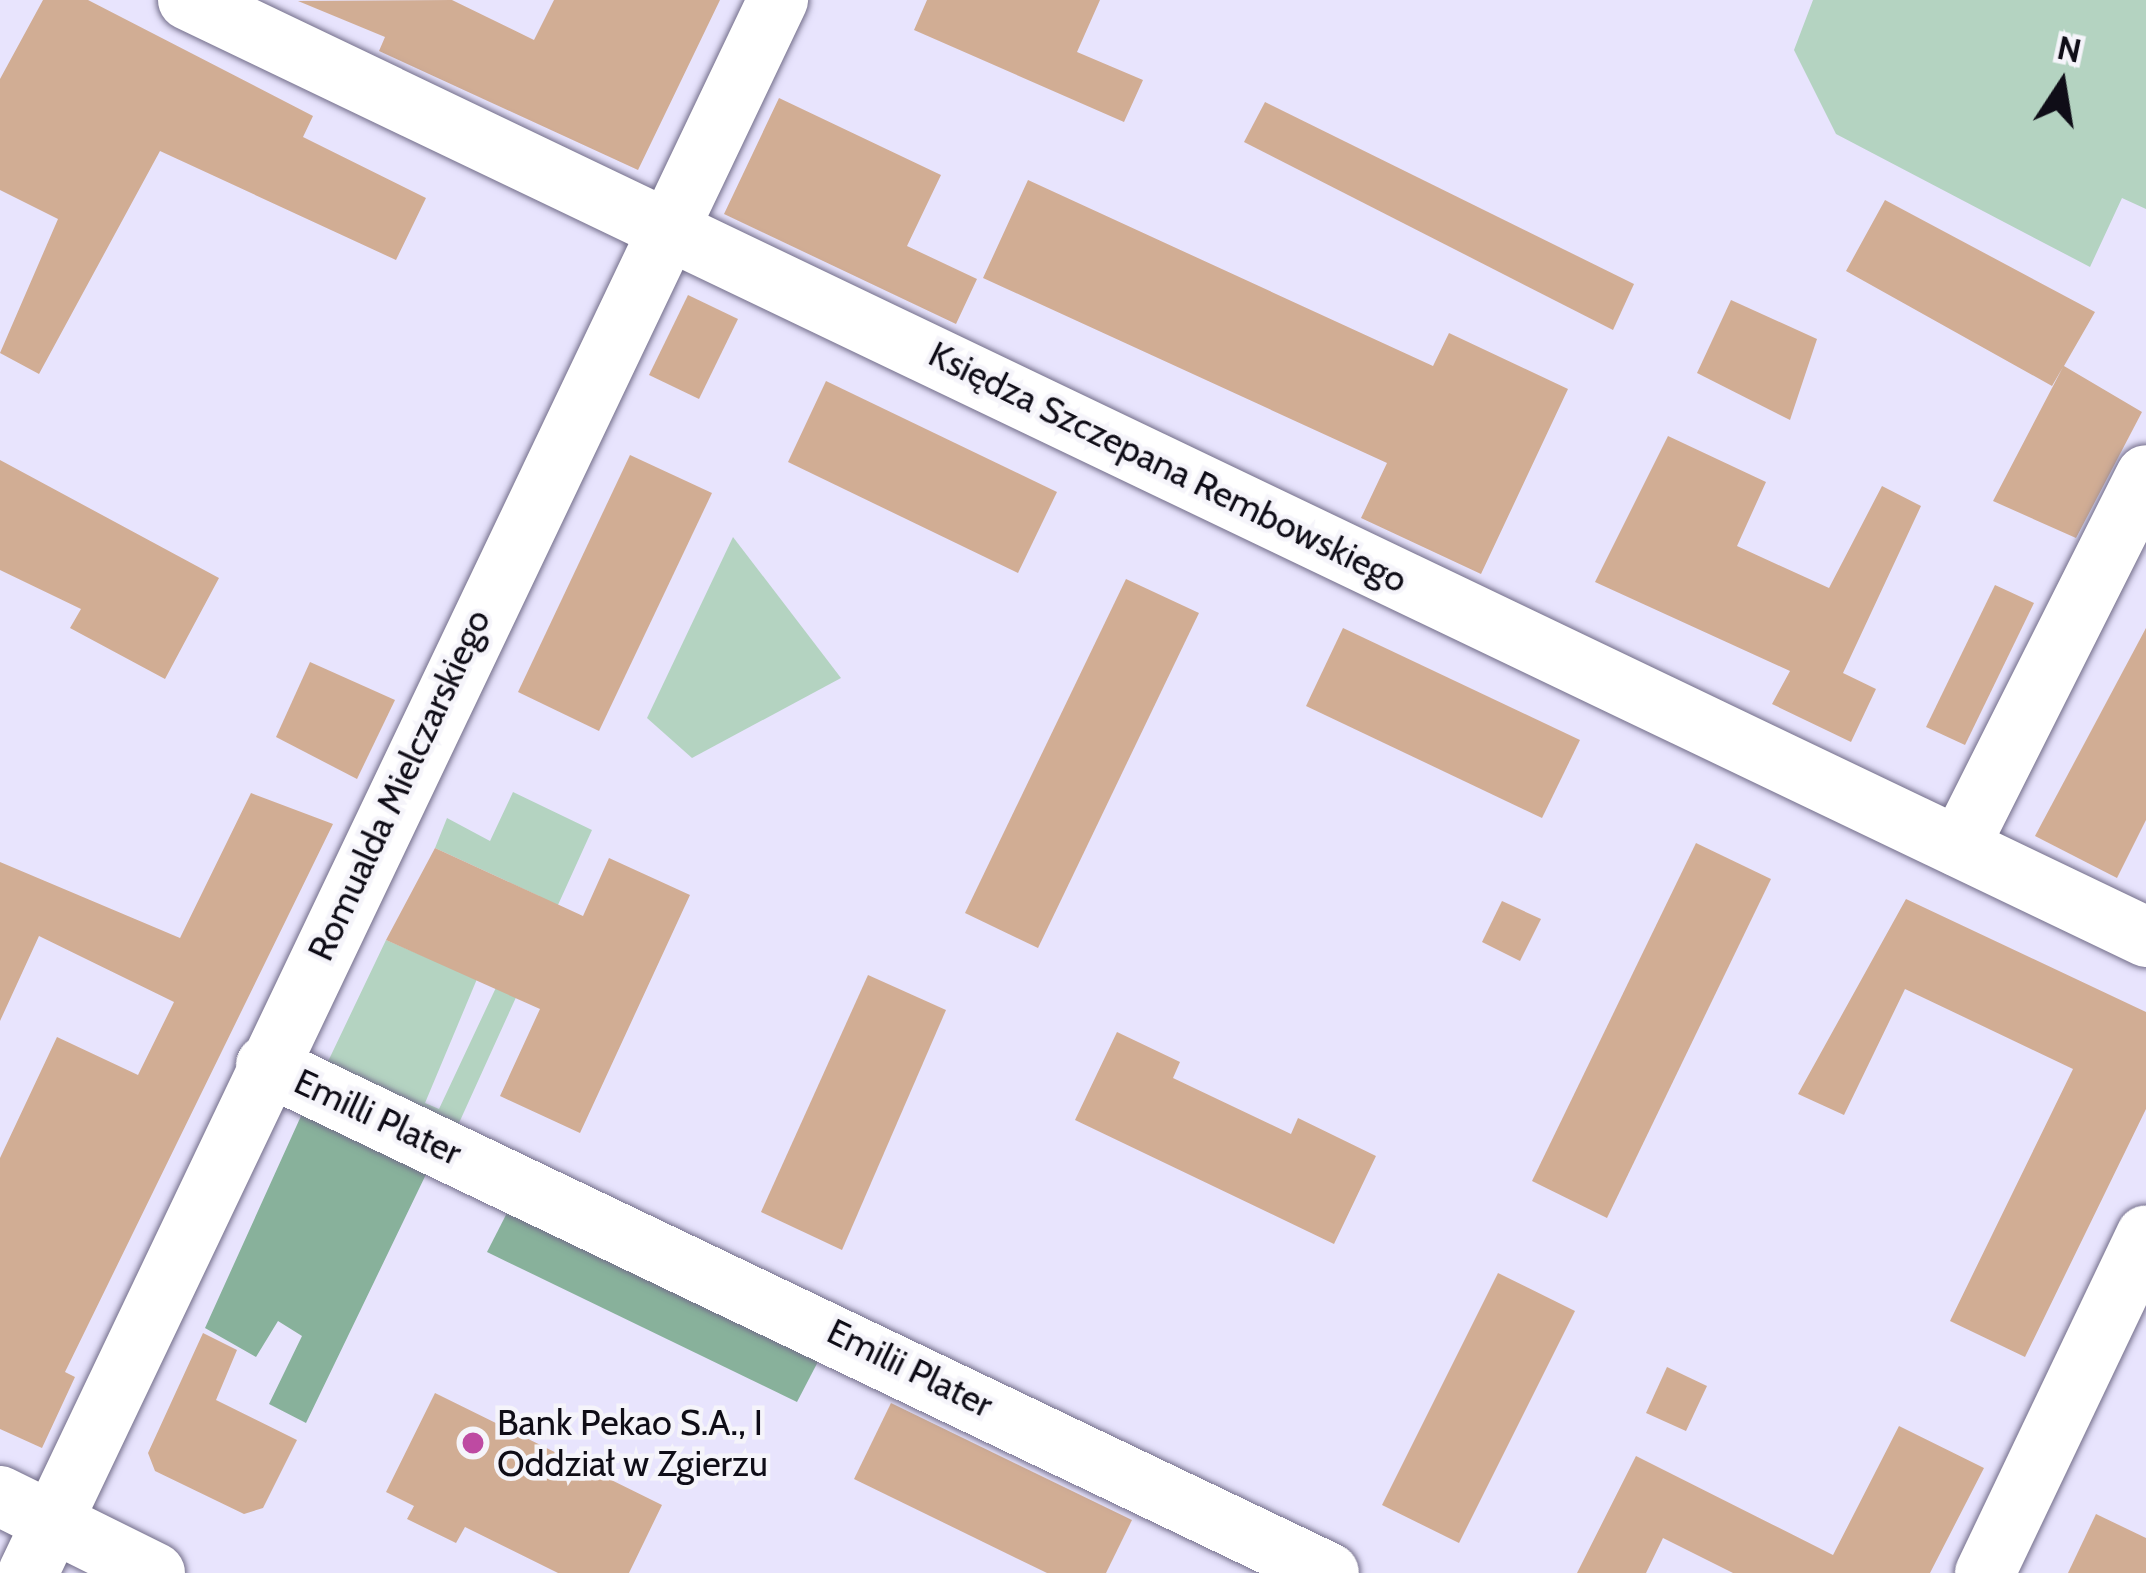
<!DOCTYPE html>
<html>
<head>
<meta charset="utf-8">
<style>
	body { margin:0 }
	#map { position:relative; width:2146px; height:1573px; overflow:hidden; background:#e8e4fd; font-family:Cabin,sans-serif }
	div>[style] { position:absolute }
	[style*='--x'] { left:calc(var(--x)*1px); top:calc(var(--y)*1px); width:calc(var(--w)*1px); rotate:calc(var(--a)*1deg) }
	.green>* { inset:0; background:#b4d3c1 }
	.forest>* { inset:0; background:#88b19b }
	.building>* { inset:0; background:#d1ad94 }
	.roads { filter:drop-shadow(0 0 3px #726d89) drop-shadow(0 0 3px #726d89) }
	.minor>* { height:60px; margin:-30px; padding:0 30px; transform-origin:30px; border-radius:30px; background:#fff }
	.dots>* { width:33px; height:33px; translate:-50% -50%; box-sizing:border-box; border:6px solid #f5f4fa; border-radius:50% }
	span { translate:-50% -50%; white-space:nowrap; text-align:center; line-height:1.15; -webkit-text-stroke:9px #f5f4fa; paint-order:stroke }
	.street-label { font-size:36px; color:#0f0d17 }
	.poi-label { font-size:36px; color:#0f0d17 }
	.left { translate:0 -50%; text-align:left }
	.north { position:absolute; left:2002px; top:24px; width:120px; height:120px; -webkit-text-stroke:9px #f5f4fa; paint-order:stroke; rotate:12deg; font-size:33px; font-weight:700; line-height:48px; text-align:center; color:#0f0d17 }
	.north::after { content:''; display:block; margin:auto; width:42px; height:54px; background:#0f0d17; clip-path:polygon(50% 0,100% 100%,50% 72%,0 100%) }
</style>
</head>
<body>
<div id="map">
	<div class="green">
		<div style="clip-path:polygon(1813px 0,2146px 0,2146px 209px,2122px 198px,2090px 267px,1836px 134px,1794px 50px)"></div>
		<div style="clip-path:polygon(733px 537px,841px 678px,692px 758px,647px 718px)"></div>
		<div style="clip-path:polygon(513px 792px,592px 830px,454px 1134px,322px 1074px,386px 940px,477px 979px,425px 1103px,439px 1109px,539px 896px,435px 848px,447px 818px,490px 841px)"></div>
	</div>
	<div class="forest">
		<div style="clip-path:polygon(306px 1105px,431px 1164px,306px 1423px,269px 1404px,302px 1336px,278px 1321px,256px 1357px,205px 1328px)"></div>
		<div style="clip-path:polygon(512px 1203px,823px 1352px,797px 1402px,487px 1252px)"></div>
	</div>
	<div class="building">
		<div style="clip-path:polygon(43px 0,88px 0,313px 116px,303px 137px,426px 198px,396px 260px,160px 151px,39px 374px,0 353px,58px 219px,0 190px,0 79px)"></div>
		<div style="clip-path:polygon(452px 0,534px 40px,554px 0,720px 0,638px 170px,379px 51px,385px 37px,298px 1px)"></div>
		<div style="clip-path:polygon(927px 0,1100px 0,1077px 52px,1143px 80px,1124px 122px,914px 30px)"></div>
		<div style="clip-path:polygon(779px 98px,941px 175px,907px 246px,977px 279px,956px 324px,724px 214px)"></div>
		<div style="clip-path:polygon(1265px 102px,1634px 284px,1613px 330px,1244px 142px)"></div>
		<div style="clip-path:polygon(1028px 180px,1433px 366px,1449px 333px,1568px 389px,1481px 574px,1361px 518px,1387px 463px,983px 278px)"></div>
		<div style="clip-path:polygon(1885px 200px,2095px 312px,2064px 366px,2142px 412px,2076px 538px,1993px 501px,2063px 367px,2052px 386px,1846px 271px)"></div>
		<div style="clip-path:polygon(688px 295px,738px 319px,699px 399px,649px 375px)"></div>
		<div style="clip-path:polygon(1731px 300px,1817px 339px,1790px 420px,1697px 373px)"></div>
		<div style="clip-path:polygon(826px 381px,1057px 492px,1018px 573px,788px 462px)"></div>
		<div style="clip-path:polygon(1668px 436px,1766px 482px,1737px 546px,1829px 588px,1882px 486px,1921px 506px,1843px 673px,1876px 689px,1851px 742px,1772px 704px,1790px 671px,1595px 582px)"></div>
		<div style="clip-path:polygon(630px 455px,712px 493px,599px 731px,518px 692px)"></div>
		<div style="clip-path:polygon(0 460px,219px 578px,165px 679px,70px 628px,81px 609px,0 570px)"></div>
		<div style="clip-path:polygon(1126px 579px,1199px 613px,1038px 948px,965px 913px)"></div>
		<div style="clip-path:polygon(1995px 585px,2034px 603px,1965px 745px,1926px 727px)"></div>
		<div style="clip-path:polygon(1343px 628px,1580px 740px,1542px 818px,1306px 706px)"></div>
		<div style="clip-path:polygon(2146px 628px,2146px 820px,2117px 878px,2035px 836px)"></div>
		<div style="clip-path:polygon(310px 662px,395px 700px,357px 779px,276px 737px)"></div>
		<div style="clip-path:polygon(251px 793px,333px 824px,65px 1372px,75px 1377px,42px 1448px,0 1429px,0 1158px,57px 1037px,138px 1075px,174px 1002px,39px 936px,0 1021px,0 862px,180px 938px)"></div>
		<div style="clip-path:polygon(1696px 843px,1771px 879px,1607px 1218px,1532px 1181px)"></div>
		<div style="clip-path:polygon(435px 848px,583px 916px,609px 858px,690px 895px,580px 1133px,500px 1096px,540px 1009px,386px 940px)"></div>
		<div style="clip-path:polygon(1906px 899px,2146px 1012px,2146px 1109px,2025px 1357px,1950px 1321px,2073px 1069px,1905px 989px,1844px 1115px,1798px 1094px)"></div>
		<div style="clip-path:polygon(1502px 901px,1541px 919px,1520px 961px,1482px 942px)"></div>
		<div style="clip-path:polygon(868px 975px,946px 1010px,842px 1250px,761px 1212px)"></div>
		<div style="clip-path:polygon(1117px 1032px,1180px 1062px,1173px 1078px,1291px 1134px,1298px 1118px,1376px 1156px,1334px 1244px,1075px 1120px)"></div>
		<div style="clip-path:polygon(1498px 1273px,1575px 1311px,1459px 1543px,1382px 1505px)"></div>
		<div style="clip-path:polygon(203px 1333px,237px 1350px,216px 1400px,297px 1440px,263px 1508px,244px 1514px,155px 1471px,148px 1453px)"></div>
		<div style="clip-path:polygon(1667px 1367px,1707px 1386px,1686px 1431px,1646px 1413px)"></div>
		<div style="clip-path:polygon(435px 1393px,662px 1505px,629px 1573px,558px 1573px,465px 1527px,456px 1543px,407px 1519px,414px 1506px,386px 1492px)"></div>
		<div style="clip-path:polygon(891px 1403px,1132px 1520px,1106px 1573px,1047px 1573px,854px 1479px)"></div>
		<div style="clip-path:polygon(1899px 1426px,1984px 1468px,1930px 1573px,1733px 1573px,1663px 1538px,1646px 1573px,1577px 1573px,1636px 1456px,1833px 1555px)"></div>
		<div style="clip-path:polygon(2096px 1514px,2146px 1538px,2146px 1573px,2068px 1573px)"></div>
	</div>
	<div class="roads">
		<div class="minor">
			<div style="--x:188;--y:0;--w:2171;--a:25.57"></div>
			<div style="--x:1959;--y:847;--w:416;--a:-63.3"></div>
			<div style="--x:266;--y:1065;--w:1178;--a:25.54"></div>
			<div style="--x:0;--y:1496;--w:173;--a:26.4"></div>
			<div style="--x:28;--y:1573;--w:1743;--a:-64.51"></div>
			<div style="--x:1985;--y:1573;--w:374;--a:-64.5"></div>
		</div>
	</div>
	<div class="dots">
		<div style="left:473px;top:1443px;background:#be4aa2"></div>
	</div>
	<div class="street-label">
		<span style="left:1168px;top:467px;rotate:26deg">Księdza Szczepana Rembowskiego</span>
		<span style="left:399px;top:785px;rotate:-65deg">Romualda Mielczarskiego</span>
		<span style="left:378px;top:1117px;rotate:25deg">Emilli Plater</span>
		<span style="left:910px;top:1368px;rotate:26deg">Emilii Plater</span>
	</div>
	<div class="poi-label">
		<span class="left" style="left:497px;top:1443px">Bank Pekao S.A., I<br>Oddział w Zgierzu</span>
	</div>
	<div class="north">N</div>
</div>
</body>
</html>
